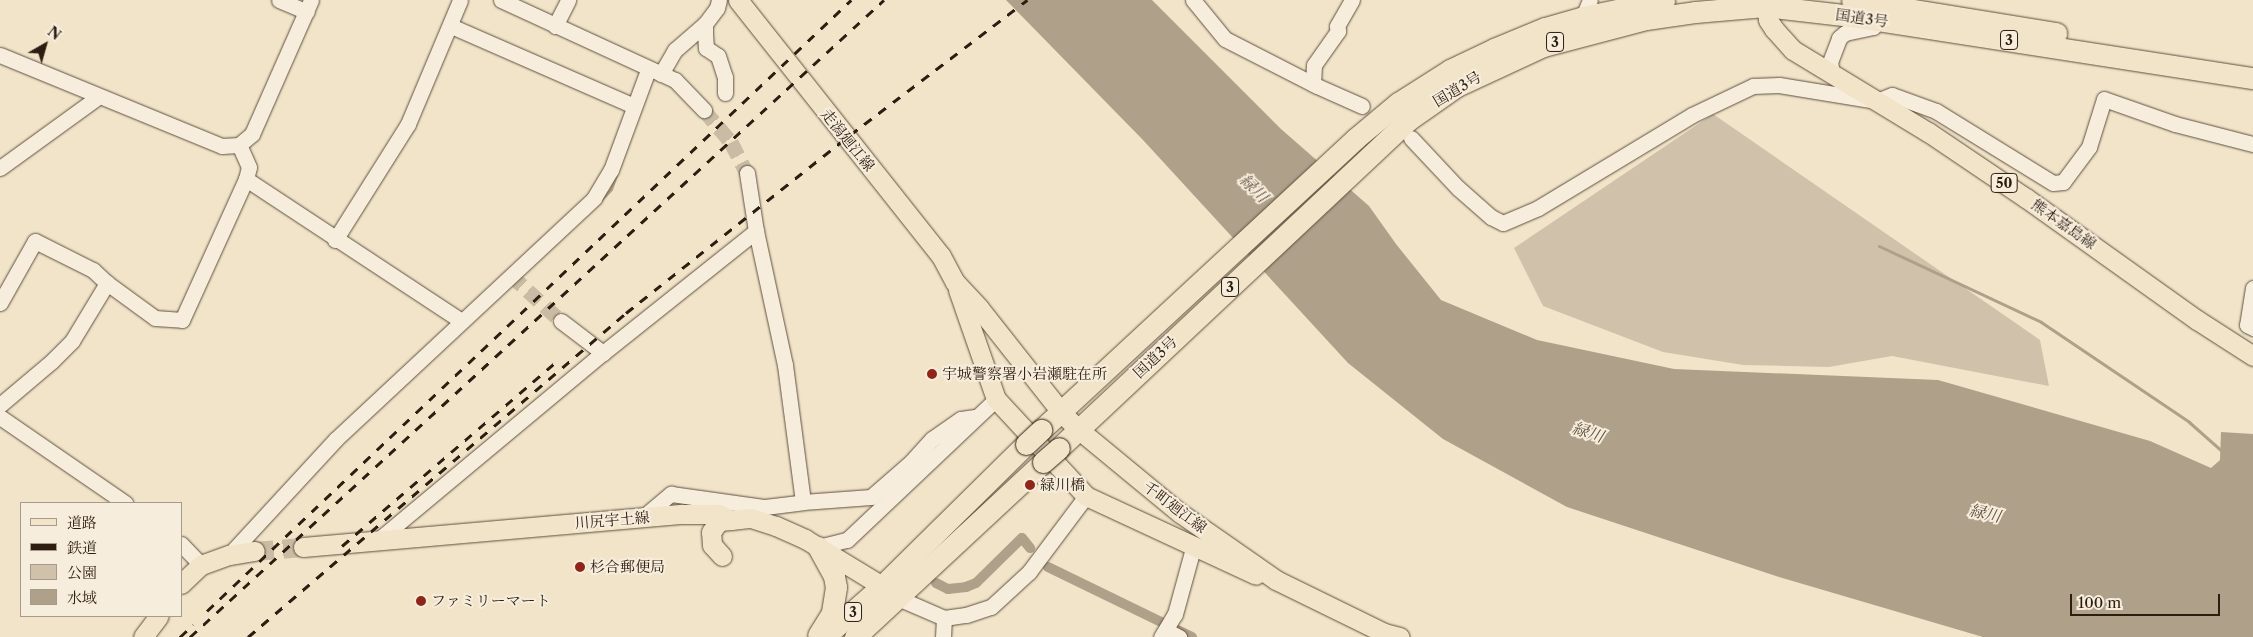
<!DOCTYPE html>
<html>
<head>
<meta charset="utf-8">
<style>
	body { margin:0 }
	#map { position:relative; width:2253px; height:637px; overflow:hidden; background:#f2e4c9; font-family:"Libre Caslon Text","Noto Serif JP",serif }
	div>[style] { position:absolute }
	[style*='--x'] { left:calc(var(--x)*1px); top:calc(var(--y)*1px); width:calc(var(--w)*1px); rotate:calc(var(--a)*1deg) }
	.green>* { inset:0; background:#d0c2aa }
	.water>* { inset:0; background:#afa08a }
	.stream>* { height:3px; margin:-1.5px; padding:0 1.5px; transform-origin:1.5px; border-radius:1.5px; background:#afa08a }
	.canal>* { height:10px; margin:-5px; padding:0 5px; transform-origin:5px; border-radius:5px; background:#afa08a }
	.minor-tunnel>* { height:15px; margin-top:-7.5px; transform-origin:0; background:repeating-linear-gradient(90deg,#cabca4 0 15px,transparent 0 23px) }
	.major-tunnel>* { height:19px; margin-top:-9.5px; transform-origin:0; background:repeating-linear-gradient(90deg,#cabca4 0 19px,transparent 0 28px) }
	.roads { filter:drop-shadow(0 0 1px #5e4f3e) drop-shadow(0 0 1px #5e4f3e) }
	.minor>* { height:15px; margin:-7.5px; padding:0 7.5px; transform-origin:7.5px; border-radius:7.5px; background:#f7eddc }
	.major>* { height:19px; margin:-9.5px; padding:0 9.5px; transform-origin:9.5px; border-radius:9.5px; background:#f2e4c9 }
	.highway>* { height:21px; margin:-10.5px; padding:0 10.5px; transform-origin:10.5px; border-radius:10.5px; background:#f2e4c9 }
	.rail>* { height:3px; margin-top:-1.5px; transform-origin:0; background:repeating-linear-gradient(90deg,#2c1d10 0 9px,transparent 0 18px) }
	.bridges { filter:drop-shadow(0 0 1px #2c1d10) drop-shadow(0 0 1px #2c1d10) }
	.highway-bridge>* { height:21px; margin:-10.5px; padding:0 10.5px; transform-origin:10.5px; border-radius:10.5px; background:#f2e4c9 }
	.dots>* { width:14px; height:14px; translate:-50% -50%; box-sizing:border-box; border:2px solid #f7eddc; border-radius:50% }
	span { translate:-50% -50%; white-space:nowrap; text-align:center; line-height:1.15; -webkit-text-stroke:4px #f7eddc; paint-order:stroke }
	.shield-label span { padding:1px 4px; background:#f7eddc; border:1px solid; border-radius:4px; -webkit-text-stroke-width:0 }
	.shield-label { font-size:14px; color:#2c1d10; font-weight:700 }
	.street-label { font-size:15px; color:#2c1d10 }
	.poi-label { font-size:15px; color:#2c1d10 }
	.left { translate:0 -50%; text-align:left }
	.water-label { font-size:16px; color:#605141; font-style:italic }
	.legend { position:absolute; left:20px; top:502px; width:162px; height:115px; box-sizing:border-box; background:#f7eddc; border:1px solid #a69a8a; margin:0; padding:6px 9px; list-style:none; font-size:15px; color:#2c1d10 }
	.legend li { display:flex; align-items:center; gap:10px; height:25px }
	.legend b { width:25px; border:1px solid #a69a8a }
	.north { position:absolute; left:20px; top:20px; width:50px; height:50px; -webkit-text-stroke:4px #f7eddc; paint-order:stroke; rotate:38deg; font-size:14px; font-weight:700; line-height:20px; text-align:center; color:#2c1d10 }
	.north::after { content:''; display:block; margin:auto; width:18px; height:22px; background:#2c1d10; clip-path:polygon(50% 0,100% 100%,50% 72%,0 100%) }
	.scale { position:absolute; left:2070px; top:594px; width:150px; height:22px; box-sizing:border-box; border:2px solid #2c1d10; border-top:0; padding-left:6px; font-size:15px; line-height:18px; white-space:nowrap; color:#2c1d10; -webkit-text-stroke:4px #f7eddc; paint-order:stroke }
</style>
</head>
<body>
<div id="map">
	<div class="green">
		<div style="clip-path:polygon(1713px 114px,2040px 340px,2049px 386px,1892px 356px,1829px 367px,1743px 365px,1663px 352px,1543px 306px,1514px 248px)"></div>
	</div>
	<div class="water">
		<div style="clip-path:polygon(1006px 0,1152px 0,1281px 129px,1369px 206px,1396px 244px,1441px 300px,1537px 340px,1674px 369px,1938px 380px,2150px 441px,2211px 468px,2220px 460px,2221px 432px,2253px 434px,2253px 637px,1983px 637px,1779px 577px,1567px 507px,1443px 439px,1348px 363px,1143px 140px)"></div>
	</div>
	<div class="stream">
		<div style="--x:598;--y:203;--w:19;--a:-47"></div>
		<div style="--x:611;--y:189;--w:15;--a:-70"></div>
		<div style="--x:1879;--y:246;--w:179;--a:25.1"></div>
		<div style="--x:2041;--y:322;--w:179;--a:34"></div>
		<div style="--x:2189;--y:422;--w:45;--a:41.4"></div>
	</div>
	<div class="canal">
		<div style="--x:1048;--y:567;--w:160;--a:25.9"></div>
		<div style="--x:936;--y:583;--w:13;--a:27"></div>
		<div style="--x:948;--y:589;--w:18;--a:-6"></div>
		<div style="--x:966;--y:587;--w:11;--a:-22"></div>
		<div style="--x:976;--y:583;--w:64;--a:-44.4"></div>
		<div style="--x:1022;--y:538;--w:13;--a:51"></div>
	</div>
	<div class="minor-tunnel">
		<div style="--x:704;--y:110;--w:42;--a:49.8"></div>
		<div style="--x:731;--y:142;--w:35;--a:63"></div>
		<div style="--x:511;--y:275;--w:68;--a:42.6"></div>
	</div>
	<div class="major-tunnel">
		<div style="--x:255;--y:551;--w:48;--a:-4.8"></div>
	</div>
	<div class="roads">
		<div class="minor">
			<div style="--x:279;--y:0;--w:30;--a:23"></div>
			<div style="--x:501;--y:0;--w:192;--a:24.7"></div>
			<div style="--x:675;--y:80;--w:42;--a:46"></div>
			<div style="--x:719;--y:0;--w:8;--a:104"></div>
			<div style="--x:717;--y:8;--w:20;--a:127"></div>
			<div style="--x:705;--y:24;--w:10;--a:90"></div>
			<div style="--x:705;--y:34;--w:14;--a:86"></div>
			<div style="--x:706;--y:48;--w:14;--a:34"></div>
			<div style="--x:718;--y:56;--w:22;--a:72"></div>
			<div style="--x:725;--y:77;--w:16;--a:90"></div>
			<div style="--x:1193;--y:0;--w:50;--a:50.6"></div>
			<div style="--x:1225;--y:39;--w:103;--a:27.1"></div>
			<div style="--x:1317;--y:86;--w:49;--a:24"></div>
			<div style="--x:1583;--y:17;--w:18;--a:-68"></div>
			<div style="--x:451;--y:26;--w:200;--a:23.6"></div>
			<div style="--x:555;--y:26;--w:29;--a:-63"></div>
			<div style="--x:0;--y:55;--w:240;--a:22.3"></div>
			<div style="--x:222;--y:146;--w:17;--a:-3"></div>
			<div style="--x:239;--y:145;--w:17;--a:-40"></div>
			<div style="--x:252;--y:134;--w:146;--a:-66.2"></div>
			<div style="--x:661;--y:74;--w:28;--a:-60"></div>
			<div style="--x:675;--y:50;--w:40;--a:-41"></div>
			<div style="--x:1832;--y:74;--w:12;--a:-99"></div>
			<div style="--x:1830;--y:62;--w:26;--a:-69"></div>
			<div style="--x:1839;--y:38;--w:8;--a:-40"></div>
			<div style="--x:1845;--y:33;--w:29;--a:-12"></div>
			<div style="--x:1873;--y:27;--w:11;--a:-56"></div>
			<div style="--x:1313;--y:84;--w:19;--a:-87"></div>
			<div style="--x:1314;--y:65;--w:42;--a:-54.8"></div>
			<div style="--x:1338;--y:31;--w:5;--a:-101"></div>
			<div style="--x:1337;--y:26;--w:30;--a:-60"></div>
			<div style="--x:1411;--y:138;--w:69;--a:46.8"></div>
			<div style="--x:1458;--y:188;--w:44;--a:41.3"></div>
			<div style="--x:1491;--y:217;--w:13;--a:27"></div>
			<div style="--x:1503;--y:223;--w:38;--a:-23"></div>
			<div style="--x:1538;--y:208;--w:180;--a:-31.1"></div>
			<div style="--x:1692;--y:115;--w:68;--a:-25.4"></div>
			<div style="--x:1753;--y:86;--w:26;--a:-2"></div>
			<div style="--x:1779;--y:85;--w:99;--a:9.3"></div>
			<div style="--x:1877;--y:101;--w:16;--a:-22"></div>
			<div style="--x:1892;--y:95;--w:47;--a:20"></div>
			<div style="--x:1936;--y:111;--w:137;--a:31.6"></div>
			<div style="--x:2053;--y:183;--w:10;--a:-6"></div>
			<div style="--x:2063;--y:182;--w:44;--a:-53.4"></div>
			<div style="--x:2089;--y:147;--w:50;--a:-72.6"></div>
			<div style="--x:2104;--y:99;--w:75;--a:19.4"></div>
			<div style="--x:2175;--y:124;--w:81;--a:14.4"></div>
			<div style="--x:0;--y:168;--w:121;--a:-35.9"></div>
			<div style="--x:747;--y:173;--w:59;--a:81.2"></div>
			<div style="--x:756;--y:231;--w:137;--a:77.8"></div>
			<div style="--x:785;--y:365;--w:138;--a:82.5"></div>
			<div style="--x:246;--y:179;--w:258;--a:33.4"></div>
			<div style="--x:335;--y:240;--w:137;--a:-57.8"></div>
			<div style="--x:408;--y:124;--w:134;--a:-67.2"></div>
			<div style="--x:2253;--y:288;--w:37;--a:99"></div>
			<div style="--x:2247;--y:325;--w:7;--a:27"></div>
			<div style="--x:0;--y:303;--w:71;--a:-60.6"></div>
			<div style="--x:35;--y:241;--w:65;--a:26.6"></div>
			<div style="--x:93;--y:270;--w:19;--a:43"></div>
			<div style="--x:561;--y:321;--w:53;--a:37.3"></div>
			<div style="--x:0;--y:405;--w:68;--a:-40.2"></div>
			<div style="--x:52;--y:361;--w:28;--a:-45"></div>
			<div style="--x:72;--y:341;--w:68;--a:-58.9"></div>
			<div style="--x:107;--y:283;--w:59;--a:36.1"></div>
			<div style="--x:155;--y:318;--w:27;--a:4"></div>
			<div style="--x:182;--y:320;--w:155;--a:-65.6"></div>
			<div style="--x:246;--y:179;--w:12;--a:-76"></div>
			<div style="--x:249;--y:167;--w:24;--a:-114"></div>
			<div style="--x:0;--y:417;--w:152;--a:34.5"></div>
			<div style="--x:642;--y:518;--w:38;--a:-40"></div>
			<div style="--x:671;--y:494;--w:95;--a:7.9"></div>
			<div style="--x:765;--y:507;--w:38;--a:-7"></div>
			<div style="--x:803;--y:502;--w:68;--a:-4.2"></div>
			<div style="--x:871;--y:497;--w:53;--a:-41.2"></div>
			<div style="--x:911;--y:462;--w:31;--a:-48"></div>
			<div style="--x:932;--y:439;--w:35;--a:-35"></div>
			<div style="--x:961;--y:419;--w:14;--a:-8"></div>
			<div style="--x:377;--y:541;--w:294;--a:-39.8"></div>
			<div style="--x:603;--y:353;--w:196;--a:-38.6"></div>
			<div style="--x:181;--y:544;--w:29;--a:46"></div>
			<div style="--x:818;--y:547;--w:30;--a:-14"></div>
			<div style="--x:847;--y:540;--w:205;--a:-43.4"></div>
			<div style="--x:229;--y:555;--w:158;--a:-47.3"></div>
			<div style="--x:336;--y:439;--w:353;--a:-43"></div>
			<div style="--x:594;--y:198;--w:33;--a:-59"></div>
			<div style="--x:611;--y:170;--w:107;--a:-69.7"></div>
			<div style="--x:898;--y:598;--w:50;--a:23.5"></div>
			<div style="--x:944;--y:618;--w:22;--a:-8"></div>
			<div style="--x:966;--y:615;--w:26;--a:-18"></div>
			<div style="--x:991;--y:607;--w:52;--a:-42.6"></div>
			<div style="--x:1029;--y:572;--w:95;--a:-53.1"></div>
			<div style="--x:1166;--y:630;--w:15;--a:28"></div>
			<div style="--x:943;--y:637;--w:19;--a:-87"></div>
			<div style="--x:1161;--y:637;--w:27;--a:-59"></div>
			<div style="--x:1175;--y:614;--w:68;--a:-74.7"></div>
		</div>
		<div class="major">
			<div style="--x:738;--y:0;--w:327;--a:51.6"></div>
			<div style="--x:941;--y:256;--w:30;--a:62"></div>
			<div style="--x:955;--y:282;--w:35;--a:47"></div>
			<div style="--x:979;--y:308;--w:132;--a:51.7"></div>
			<div style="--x:1061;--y:412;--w:24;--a:45"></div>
			<div style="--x:1078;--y:429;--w:132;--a:39.5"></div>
			<div style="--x:1180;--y:513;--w:117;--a:34.9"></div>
			<div style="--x:1276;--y:580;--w:120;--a:26.1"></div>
			<div style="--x:1384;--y:633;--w:16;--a:14"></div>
			<div style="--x:1765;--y:0;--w:20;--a:81"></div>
			<div style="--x:1768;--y:20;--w:11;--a:56"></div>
			<div style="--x:1774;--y:29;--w:28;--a:48"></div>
			<div style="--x:1793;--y:50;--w:158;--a:31.3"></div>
			<div style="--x:1928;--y:132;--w:118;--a:34"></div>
			<div style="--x:2026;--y:198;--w:210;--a:35.5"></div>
			<div style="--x:2197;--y:320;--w:67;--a:32.7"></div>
			<div style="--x:958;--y:290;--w:115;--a:70.8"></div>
			<div style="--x:996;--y:399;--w:132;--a:47.1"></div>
			<div style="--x:1086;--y:496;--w:187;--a:24.9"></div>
			<div style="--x:303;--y:547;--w:381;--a:-5"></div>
			<div style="--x:683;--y:514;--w:36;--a:0"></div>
			<div style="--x:719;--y:514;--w:13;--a:27"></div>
			<div style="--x:731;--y:520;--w:20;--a:-6"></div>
			<div style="--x:751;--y:518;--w:26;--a:18"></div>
			<div style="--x:776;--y:526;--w:32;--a:24"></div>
			<div style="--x:805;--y:539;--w:90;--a:31.4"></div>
			<div style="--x:882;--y:586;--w:15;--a:37"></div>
			<div style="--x:722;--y:556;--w:15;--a:-132"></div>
			<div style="--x:712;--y:545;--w:13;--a:-94"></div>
			<div style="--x:711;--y:532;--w:14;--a:-54"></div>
			<div style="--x:719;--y:521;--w:12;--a:-5"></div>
			<div style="--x:181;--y:584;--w:28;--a:-44"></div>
			<div style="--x:201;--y:565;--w:30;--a:-20"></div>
			<div style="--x:229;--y:555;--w:26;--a:-9"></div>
			<div style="--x:143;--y:637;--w:26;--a:-53"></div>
		</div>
		<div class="highway">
			<div style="--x:1852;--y:0;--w:207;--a:9.2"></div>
			<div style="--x:1041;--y:430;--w:428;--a:-42.8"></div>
			<div style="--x:1355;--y:139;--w:56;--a:-39.9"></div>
			<div style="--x:1398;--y:103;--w:62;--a:-32.4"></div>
			<div style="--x:1450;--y:70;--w:49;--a:-25.5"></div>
			<div style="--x:1494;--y:49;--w:55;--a:-22.4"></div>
			<div style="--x:1545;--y:28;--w:40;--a:-16"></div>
			<div style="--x:1583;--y:17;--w:83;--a:-11.9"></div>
			<div style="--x:1059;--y:448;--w:478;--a:-43.2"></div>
			<div style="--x:1407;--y:121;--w:61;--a:-35"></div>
			<div style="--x:1457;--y:86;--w:95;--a:-24.9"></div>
			<div style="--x:1543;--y:46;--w:106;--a:-14.7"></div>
			<div style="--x:1646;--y:19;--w:49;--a:-8.1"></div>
			<div style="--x:1695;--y:12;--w:70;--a:-4.9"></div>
			<div style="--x:1765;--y:6;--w:87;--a:6.6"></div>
			<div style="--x:1851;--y:16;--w:407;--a:8.8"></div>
			<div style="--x:818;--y:547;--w:33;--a:61"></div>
			<div style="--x:834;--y:576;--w:11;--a:80"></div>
			<div style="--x:836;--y:587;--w:26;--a:99"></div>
			<div style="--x:832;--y:613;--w:26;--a:122"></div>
			<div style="--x:824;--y:637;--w:77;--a:-41.3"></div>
			<div style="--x:882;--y:586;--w:202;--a:-44.6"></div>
			<div style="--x:855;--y:637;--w:257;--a:-42.9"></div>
		</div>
	</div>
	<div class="rail">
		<div style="--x:342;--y:546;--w:282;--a:-40.7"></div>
		<div style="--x:207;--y:611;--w:888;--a:-43.49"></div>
		<div style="--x:180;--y:637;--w:18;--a:-43"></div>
		<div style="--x:190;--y:637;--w:942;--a:-42.55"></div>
		<div style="--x:248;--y:637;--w:498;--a:-40.6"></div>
		<div style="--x:626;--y:313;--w:286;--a:-38.5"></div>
		<div style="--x:850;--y:135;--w:223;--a:-37.3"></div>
	</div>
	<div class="bridges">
		<div class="highway-bridge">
			<div style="--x:1026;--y:444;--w:21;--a:-43"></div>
			<div style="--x:1043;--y:462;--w:21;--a:-41"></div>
		</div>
	</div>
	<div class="dots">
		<div style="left:932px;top:374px;background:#8f2418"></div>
		<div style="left:1030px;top:485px;background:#8f2418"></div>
		<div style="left:580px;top:567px;background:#8f2418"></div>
		<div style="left:421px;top:601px;background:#8f2418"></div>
	</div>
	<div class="shield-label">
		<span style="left:2009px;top:40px">3</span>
		<span style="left:1555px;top:42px">3</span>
		<span style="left:2004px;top:183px">50</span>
		<span style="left:1230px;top:287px">3</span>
		<span style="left:853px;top:612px">3</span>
	</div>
	<div class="street-label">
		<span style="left:1862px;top:18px;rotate:8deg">国道3号</span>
		<span style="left:1457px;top:89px;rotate:-31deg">国道3号</span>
		<span style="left:848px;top:140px;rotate:51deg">走潟廻江線</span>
		<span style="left:2064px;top:224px;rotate:35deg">熊本嘉島線</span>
		<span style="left:1155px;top:357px;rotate:-43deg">国道3号</span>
		<span style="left:1175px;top:507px;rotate:37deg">千町廻江線</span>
		<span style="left:612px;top:520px;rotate:-5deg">川尻宇土線</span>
	</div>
	<div class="poi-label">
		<span class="left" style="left:942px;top:374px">宇城警察署小岩瀬駐在所</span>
		<span class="left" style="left:1040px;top:485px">緑川橋</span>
		<span class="left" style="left:590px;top:567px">杉合郵便局</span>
		<span class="left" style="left:431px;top:601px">ファミリーマート</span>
	</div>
	<div class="water-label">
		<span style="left:1254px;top:188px;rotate:45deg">緑川</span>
		<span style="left:1588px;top:432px;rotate:18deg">緑川</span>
		<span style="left:1985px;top:513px;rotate:12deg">緑川</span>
	</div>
	<ul class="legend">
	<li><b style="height:6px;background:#f2e4c9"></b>道路</li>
	<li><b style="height:6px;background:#2c1d10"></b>鉄道</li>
	<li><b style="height:14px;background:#d0c2aa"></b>公園</li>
	<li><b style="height:14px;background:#afa08a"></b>水域</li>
	</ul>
	<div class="north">N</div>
	<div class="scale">100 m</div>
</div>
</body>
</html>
